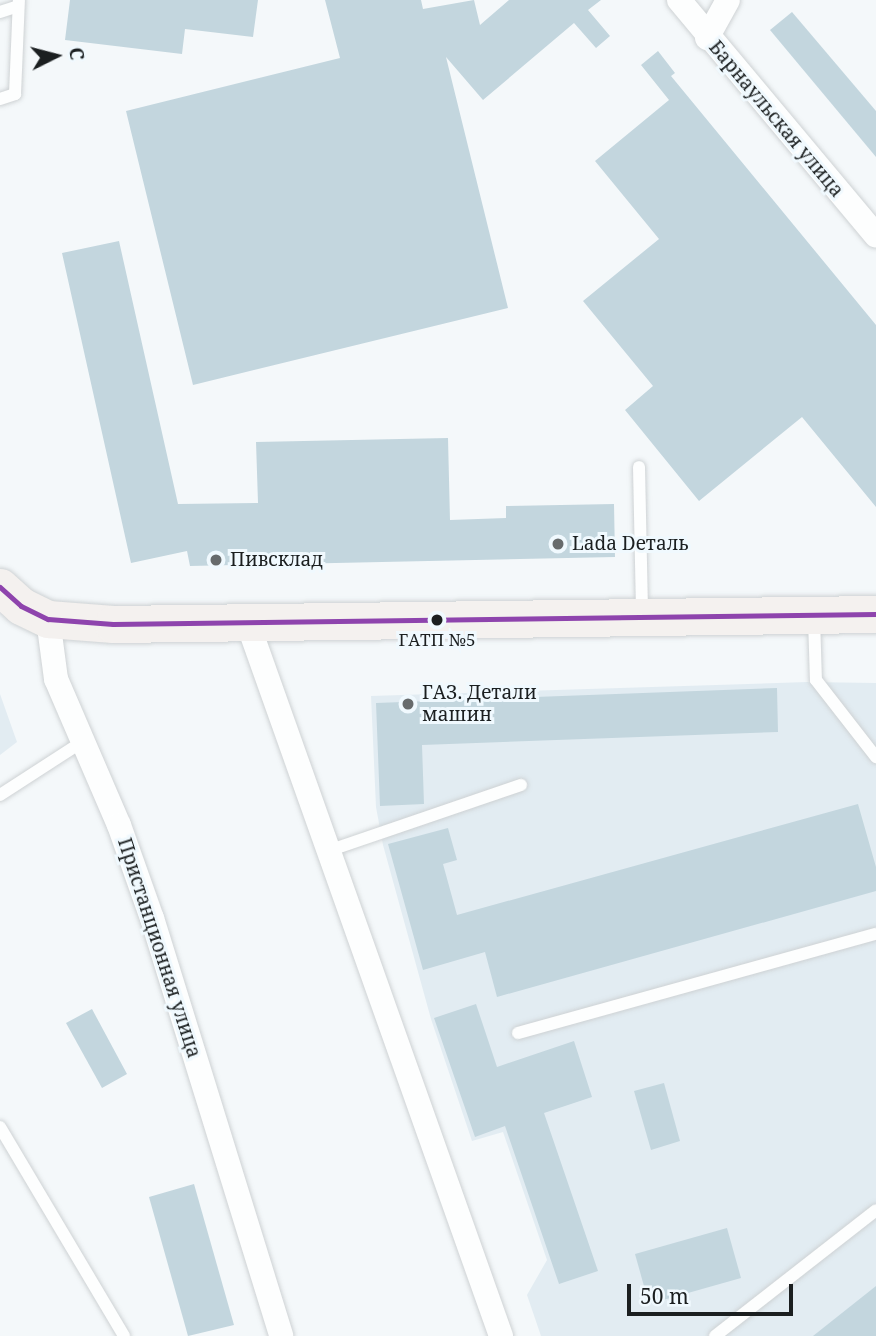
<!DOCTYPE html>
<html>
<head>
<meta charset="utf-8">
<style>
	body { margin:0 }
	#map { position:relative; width:876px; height:1336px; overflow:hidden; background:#f4f8fa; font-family:"Noto Serif",serif }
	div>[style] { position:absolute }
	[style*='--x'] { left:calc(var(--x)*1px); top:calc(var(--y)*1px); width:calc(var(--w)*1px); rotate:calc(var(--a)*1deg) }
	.built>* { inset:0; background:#e2ecf2 }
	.building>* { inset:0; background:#c3d6de }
	.roads { filter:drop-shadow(0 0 2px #ced2d4) drop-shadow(0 0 2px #ced2d4) }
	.lane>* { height:12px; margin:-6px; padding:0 6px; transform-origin:6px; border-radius:6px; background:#fdfefe }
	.street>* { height:24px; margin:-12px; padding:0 12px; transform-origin:12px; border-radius:12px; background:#fdfefe }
	.secondary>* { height:37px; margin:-18.5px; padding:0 18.5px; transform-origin:18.5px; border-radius:18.5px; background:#f4f1ef }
	.bus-1>* { height:5px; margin:-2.5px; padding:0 2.5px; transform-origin:2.5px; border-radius:2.5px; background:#8e44ad }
	.dots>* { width:19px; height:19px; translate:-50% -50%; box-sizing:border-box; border:4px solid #f0f9fe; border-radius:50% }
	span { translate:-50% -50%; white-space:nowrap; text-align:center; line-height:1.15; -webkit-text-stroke:6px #f0f9fe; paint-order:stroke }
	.bus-label { font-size:17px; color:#1b1f20 }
	.street-label { font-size:19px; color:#1b1f20 }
	.poi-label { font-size:19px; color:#1b1f20 }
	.left { translate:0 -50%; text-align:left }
	.north { position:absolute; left:21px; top:21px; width:70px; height:70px; -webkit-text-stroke:5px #f0f9fe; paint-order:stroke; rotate:84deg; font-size:19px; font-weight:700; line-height:28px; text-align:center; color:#1b1f20 }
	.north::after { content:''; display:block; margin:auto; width:24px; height:32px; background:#1b1f20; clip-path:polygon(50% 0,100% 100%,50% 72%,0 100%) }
	.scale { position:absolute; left:627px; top:1284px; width:166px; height:32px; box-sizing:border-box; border:4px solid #1b1f20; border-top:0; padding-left:9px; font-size:21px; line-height:24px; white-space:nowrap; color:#1b1f20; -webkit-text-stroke:5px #f0f9fe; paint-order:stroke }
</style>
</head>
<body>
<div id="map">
	<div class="built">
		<div style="clip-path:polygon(807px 682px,876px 683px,876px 1336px,541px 1336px,527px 1295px,547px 1260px,503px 1132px,472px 1141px,431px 1019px,383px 845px,376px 807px,371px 696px)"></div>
		<div style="clip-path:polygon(0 694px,17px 742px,0 755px)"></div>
	</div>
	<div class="building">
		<div style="clip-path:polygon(70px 0,258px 0,253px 37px,185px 29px,182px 54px,65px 40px)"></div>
		<div style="clip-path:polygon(325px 0,421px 0,423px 9px,474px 0,480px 25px,509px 0,601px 0,588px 10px,610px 36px,596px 48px,574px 23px,483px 100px,446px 57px,508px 308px,193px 385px,126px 111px,340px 58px)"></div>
		<div style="clip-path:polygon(792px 12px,876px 111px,876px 157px,770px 30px)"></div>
		<div style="clip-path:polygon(658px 51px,675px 73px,671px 76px,876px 325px,876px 507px,802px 417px,699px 501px,625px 410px,653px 386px,583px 301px,659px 239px,595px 161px,669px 100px,641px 65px)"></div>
		<div style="clip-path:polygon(119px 241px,178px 504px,258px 503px,256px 442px,448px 438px,450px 520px,506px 518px,506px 506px,614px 504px,615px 557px,190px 566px,187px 551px,131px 563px,62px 253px)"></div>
		<div style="clip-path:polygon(777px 688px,778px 732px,422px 745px,424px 804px,380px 806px,376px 703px)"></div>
		<div style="clip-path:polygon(858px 804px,876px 867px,876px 891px,497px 997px,485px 952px,423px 970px,388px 844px,448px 828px,457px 860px,443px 864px,457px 915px)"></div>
		<div style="clip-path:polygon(476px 1004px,497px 1067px,574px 1041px,592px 1097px,544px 1113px,598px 1271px,559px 1284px,505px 1126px,475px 1137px,434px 1018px)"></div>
		<div style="clip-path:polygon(92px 1009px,127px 1074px,102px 1088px,66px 1023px)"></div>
		<div style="clip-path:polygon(664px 1083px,680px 1141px,651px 1150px,634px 1091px)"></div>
		<div style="clip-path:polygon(194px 1184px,234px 1325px,188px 1336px,149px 1197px)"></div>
		<div style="clip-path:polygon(727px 1228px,741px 1278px,649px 1304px,635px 1254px)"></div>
		<div style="clip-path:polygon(876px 1286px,876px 1336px,813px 1336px,847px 1309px)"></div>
	</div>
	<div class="roads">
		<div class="lane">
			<div style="--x:0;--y:12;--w:19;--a:-18"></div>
			<div style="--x:0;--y:99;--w:16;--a:-18"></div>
			<div style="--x:15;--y:94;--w:94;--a:-87.6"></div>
			<div style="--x:639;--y:467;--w:147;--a:88.8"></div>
			<div style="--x:814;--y:618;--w:62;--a:88.2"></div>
			<div style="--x:816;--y:680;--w:98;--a:52.1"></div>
			<div style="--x:0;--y:795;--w:98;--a:-32.9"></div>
			<div style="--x:328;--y:851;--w:204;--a:-18.9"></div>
			<div style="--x:518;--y:1033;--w:371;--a:-15.5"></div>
			<div style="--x:0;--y:1127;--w:243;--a:59.3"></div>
			<div style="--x:715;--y:1336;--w:204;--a:-38"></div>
		</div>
		<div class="street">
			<div style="--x:679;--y:0;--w:307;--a:50.1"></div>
			<div style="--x:707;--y:38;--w:43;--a:-61.1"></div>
			<div style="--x:48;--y:619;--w:61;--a:82.4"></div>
			<div style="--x:56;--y:679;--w:159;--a:66.7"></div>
			<div style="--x:119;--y:825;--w:99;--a:70.5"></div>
			<div style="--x:152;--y:918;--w:437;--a:72.8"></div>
			<div style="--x:247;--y:621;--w:759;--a:70.44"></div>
		</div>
		<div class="secondary">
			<div style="--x:0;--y:587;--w:28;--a:42"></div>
			<div style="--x:21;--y:606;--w:30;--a:26"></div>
			<div style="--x:48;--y:619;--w:65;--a:4.4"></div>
			<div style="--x:113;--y:624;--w:763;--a:-0.75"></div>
		</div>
	</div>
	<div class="bus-1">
		<div style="--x:0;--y:587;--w:28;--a:42"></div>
		<div style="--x:21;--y:606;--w:30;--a:26"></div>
		<div style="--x:48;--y:619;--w:65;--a:4.4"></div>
		<div style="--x:113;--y:624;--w:763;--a:-0.75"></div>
	</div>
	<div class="dots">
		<div style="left:558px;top:544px;background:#676b6c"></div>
		<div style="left:216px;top:560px;background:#676b6c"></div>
		<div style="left:437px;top:620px;background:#1b1f20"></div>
		<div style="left:408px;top:704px;background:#676b6c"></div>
	</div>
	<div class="bus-label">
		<span style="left:437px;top:640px">ГАТП №5</span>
	</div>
	<div class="street-label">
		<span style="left:776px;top:119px;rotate:50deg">Барнаульская улица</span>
		<span style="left:159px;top:948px;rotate:72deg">Пристанционная улица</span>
	</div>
	<div class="poi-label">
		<span class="left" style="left:572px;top:544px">Lada Dеталь</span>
		<span class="left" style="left:230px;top:560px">Пивсклад</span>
		<span class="left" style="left:422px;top:704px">ГАЗ. Детали<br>машин</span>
	</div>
	<div class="north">С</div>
	<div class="scale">50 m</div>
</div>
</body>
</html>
